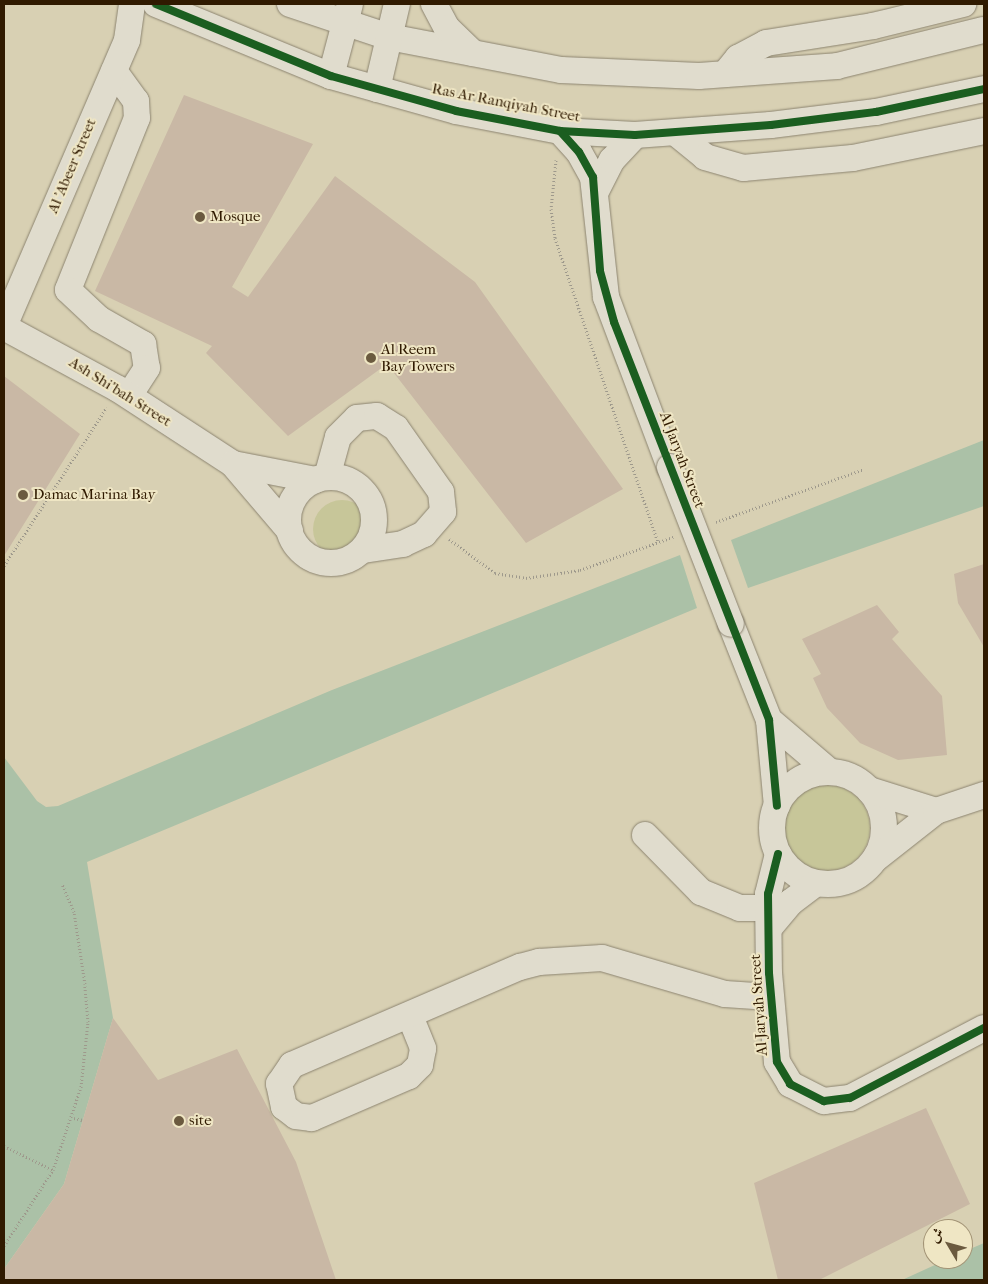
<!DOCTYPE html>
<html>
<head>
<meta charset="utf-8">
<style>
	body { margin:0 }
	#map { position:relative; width:988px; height:1284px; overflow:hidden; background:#d8d0b3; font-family:"IM FELL French Canon",Amiri,serif }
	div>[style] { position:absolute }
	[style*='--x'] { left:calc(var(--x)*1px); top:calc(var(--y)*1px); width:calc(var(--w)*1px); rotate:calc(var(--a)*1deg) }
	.green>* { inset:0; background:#c7c699 }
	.round { border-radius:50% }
	.water>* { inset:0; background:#abc1a7 }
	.building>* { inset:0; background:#c9b8a5 }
	.path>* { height:3px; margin-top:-1.5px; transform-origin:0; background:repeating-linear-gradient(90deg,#9e998c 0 1px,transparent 0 3.5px) }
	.roads { filter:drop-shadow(0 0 1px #8c8470) drop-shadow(0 0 1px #8c8470) }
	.minor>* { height:26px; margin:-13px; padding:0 13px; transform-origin:13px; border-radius:13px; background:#e0dccd }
	.minor>.ring { margin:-13px; padding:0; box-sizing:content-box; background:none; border:26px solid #e0dccd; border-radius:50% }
	.bridges { filter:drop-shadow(0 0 1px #8c8470) drop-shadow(0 0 1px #8c8470) }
	.minor-bridge>* { height:26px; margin:-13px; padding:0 13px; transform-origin:13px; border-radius:13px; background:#e0dccd }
	.cycleway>* { height:8px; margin:-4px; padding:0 4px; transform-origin:4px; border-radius:4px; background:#1b5e20 }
	.dots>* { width:14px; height:14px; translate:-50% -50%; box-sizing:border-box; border:2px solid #efe6c4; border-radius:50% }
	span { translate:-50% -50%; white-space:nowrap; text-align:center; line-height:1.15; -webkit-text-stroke:4px #efe6c4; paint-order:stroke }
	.street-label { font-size:15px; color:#301a00 }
	.poi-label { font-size:15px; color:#301a00 }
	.left { translate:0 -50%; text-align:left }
	.frame { position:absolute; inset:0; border:5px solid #301a00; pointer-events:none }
	.north { position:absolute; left:923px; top:1219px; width:50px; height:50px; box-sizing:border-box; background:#efe6c4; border:1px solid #a39476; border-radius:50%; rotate:307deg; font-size:14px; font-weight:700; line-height:20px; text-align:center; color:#301a00 }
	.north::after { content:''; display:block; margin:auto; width:18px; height:22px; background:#6b5a3f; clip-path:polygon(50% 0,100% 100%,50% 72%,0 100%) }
</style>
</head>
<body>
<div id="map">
	<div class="green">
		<div class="round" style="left:313px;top:500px;width:58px;height:58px"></div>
		<div class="round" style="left:784px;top:785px;width:86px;height:86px"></div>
	</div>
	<div class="water">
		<div style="clip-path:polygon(984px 440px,984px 506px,748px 588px,731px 540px)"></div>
		<div style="clip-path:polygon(680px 555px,697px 608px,87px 862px,113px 1018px,64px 1184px,4px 1269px,4px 757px,37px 801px,46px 807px,58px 806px,332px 690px)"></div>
		<div style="clip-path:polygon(984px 1243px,984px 1280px,902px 1280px,948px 1259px,963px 1259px,963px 1252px)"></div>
	</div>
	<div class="building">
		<div style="clip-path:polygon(184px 95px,313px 144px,232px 287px,248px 297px,335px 176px,475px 282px,623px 489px,526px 543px,387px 364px,288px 436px,206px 353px,212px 346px,95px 291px)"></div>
		<div style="clip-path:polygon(4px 376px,80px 434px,4px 556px)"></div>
		<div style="clip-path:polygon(984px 564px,984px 647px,958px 603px,954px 574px)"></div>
		<div style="clip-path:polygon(877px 605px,899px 632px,892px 639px,942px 696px,947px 755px,898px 760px,860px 743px,827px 708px,813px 678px,821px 674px,802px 639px)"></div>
		<div style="clip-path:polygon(113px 1018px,158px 1080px,237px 1049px,296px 1162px,336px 1280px,4px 1280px,4px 1269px,64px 1184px)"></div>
		<div style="clip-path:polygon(926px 1108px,970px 1204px,819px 1280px,778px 1280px,754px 1183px)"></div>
	</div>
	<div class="path">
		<div style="--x:556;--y:160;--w:49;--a:95.8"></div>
		<div style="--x:551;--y:209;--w:29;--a:82"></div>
		<div style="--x:555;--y:238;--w:321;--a:71.3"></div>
		<div style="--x:716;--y:522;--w:157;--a:-19.7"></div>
		<div style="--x:449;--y:539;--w:57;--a:36.5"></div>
		<div style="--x:495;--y:573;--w:31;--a:9"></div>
		<div style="--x:526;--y:578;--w:55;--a:-8.4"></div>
		<div style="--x:580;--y:570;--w:99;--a:-19.5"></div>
		<div style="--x:4;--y:566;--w:189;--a:-57.1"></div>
		<div style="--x:74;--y:1118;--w:9;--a:13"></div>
		<div style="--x:4;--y:1146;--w:55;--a:26.1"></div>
		<div style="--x:4;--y:1246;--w:90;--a:-57.2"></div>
		<div style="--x:53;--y:1170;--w:88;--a:-71.4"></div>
		<div style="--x:81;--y:1087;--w:65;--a:-83.9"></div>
		<div style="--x:88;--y:1022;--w:38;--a:-95"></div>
		<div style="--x:85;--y:984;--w:73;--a:-98.7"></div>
		<div style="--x:74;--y:912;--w:30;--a:-113"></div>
	</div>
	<div class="roads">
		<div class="minor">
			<div style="--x:156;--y:4;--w:189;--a:22.4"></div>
			<div style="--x:331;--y:76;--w:130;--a:15.6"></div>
			<div style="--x:456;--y:111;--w:106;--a:10.9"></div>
			<div style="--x:560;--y:131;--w:75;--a:3.1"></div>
			<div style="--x:635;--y:135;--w:136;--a:-4.2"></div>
			<div style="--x:771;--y:125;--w:106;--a:-7.1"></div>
			<div style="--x:876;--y:112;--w:110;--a:-12"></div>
			<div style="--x:290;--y:4;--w:104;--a:18.4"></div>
			<div style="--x:389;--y:37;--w:175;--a:10.9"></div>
			<div style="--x:561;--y:70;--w:138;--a:2.5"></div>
			<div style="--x:699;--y:76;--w:138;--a:-4.1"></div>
			<div style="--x:837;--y:66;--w:151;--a:-13.8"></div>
			<div style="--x:434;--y:4;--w:27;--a:62"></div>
			<div style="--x:447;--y:28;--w:36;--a:44"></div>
			<div style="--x:114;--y:71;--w:37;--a:54"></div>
			<div style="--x:136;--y:101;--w:17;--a:87"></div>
			<div style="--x:137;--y:118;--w:185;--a:111.9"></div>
			<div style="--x:68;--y:290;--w:42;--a:43.1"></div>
			<div style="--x:99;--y:319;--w:51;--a:29.6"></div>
			<div style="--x:143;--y:344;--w:24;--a:81"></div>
			<div style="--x:147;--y:368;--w:33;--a:123"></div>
			<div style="--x:725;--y:74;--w:21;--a:-51"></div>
			<div style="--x:738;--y:58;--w:32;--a:-28"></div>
			<div style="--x:766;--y:43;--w:108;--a:-9"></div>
			<div style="--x:873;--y:26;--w:93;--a:-13.7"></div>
			<div style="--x:331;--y:76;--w:74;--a:-75.2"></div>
			<div style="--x:377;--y:89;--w:87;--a:-76.8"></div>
			<div style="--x:560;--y:131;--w:28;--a:48"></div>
			<div style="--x:579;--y:152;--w:29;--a:61"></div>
			<div style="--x:593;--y:177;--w:121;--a:83.8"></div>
			<div style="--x:606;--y:297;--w:182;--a:69.4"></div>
			<div style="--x:677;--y:134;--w:36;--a:39"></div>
			<div style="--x:705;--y:157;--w:40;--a:16"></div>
			<div style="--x:743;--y:168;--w:110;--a:-5.2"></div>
			<div style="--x:853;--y:158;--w:134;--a:-11.6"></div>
			<div style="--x:596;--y:191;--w:35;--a:-63"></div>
			<div style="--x:612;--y:160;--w:34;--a:-47"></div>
			<div style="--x:4;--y:326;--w:311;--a:-66.7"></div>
			<div style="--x:127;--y:40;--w:36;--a:-82"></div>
			<div style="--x:4;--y:327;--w:130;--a:28.5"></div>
			<div style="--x:118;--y:389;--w:137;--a:33.1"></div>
			<div style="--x:233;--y:464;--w:88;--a:49.6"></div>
			<div style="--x:233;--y:464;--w:84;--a:11"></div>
			<div style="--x:327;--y:477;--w:41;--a:-74.6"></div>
			<div style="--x:338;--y:437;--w:27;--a:-45"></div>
			<div style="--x:357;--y:418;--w:20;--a:-6"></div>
			<div style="--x:377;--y:416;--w:22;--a:32"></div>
			<div style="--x:396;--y:428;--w:78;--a:54.9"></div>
			<div style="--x:441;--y:492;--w:20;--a:84"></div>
			<div style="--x:443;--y:512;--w:29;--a:131"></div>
			<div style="--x:424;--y:534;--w:23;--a:155"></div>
			<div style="--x:403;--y:544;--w:40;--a:171.5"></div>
			<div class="ring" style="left:288px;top:477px;width:60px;height:60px"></div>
			<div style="--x:731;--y:624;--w:103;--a:68.4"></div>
			<div style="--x:769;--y:720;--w:86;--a:84.7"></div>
			<div style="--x:769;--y:720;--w:80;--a:40.4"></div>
			<div class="ring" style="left:772px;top:772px;width:86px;height:86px"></div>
			<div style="--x:869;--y:790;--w:70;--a:17.4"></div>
			<div style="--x:645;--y:835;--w:80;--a:45.5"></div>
			<div style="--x:701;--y:892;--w:42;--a:22.3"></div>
			<div style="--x:740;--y:908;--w:28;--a:0"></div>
			<div style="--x:778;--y:854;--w:41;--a:104"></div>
			<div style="--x:768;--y:894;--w:79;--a:89.3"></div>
			<div style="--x:769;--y:973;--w:89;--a:84.9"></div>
			<div style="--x:777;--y:1062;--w:26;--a:59"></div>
			<div style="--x:790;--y:1084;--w:38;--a:27"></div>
			<div style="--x:824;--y:1101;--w:26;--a:-7"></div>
			<div style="--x:850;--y:1098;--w:151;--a:-27.6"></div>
			<div style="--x:875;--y:859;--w:78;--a:-38.2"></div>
			<div style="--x:936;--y:811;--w:51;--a:-18.4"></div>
			<div style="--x:770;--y:927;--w:33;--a:-50"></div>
			<div style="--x:791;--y:902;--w:31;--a:-37"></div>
			<div style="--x:410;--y:1016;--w:35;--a:68"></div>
			<div style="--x:423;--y:1049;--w:16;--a:101"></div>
			<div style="--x:420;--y:1065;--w:16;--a:135"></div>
			<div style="--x:409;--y:1076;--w:106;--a:156.6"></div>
			<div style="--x:312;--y:1118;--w:16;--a:-173"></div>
			<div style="--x:296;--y:1116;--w:15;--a:-143"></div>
			<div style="--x:284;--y:1107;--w:24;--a:-102"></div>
			<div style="--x:279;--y:1084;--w:23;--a:-56"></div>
			<div style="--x:292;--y:1065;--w:248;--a:-23.3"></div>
			<div style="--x:520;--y:967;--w:20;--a:-15"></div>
			<div style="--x:539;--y:962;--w:63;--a:-3.6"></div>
			<div style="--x:602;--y:958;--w:128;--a:16.3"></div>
			<div style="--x:725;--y:994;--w:45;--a:3.8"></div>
		</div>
	</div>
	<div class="bridges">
		<div class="minor-bridge">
			<div style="--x:670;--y:467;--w:168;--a:68.8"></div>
		</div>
	</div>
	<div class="cycleway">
		<div style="--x:156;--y:4;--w:189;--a:22.4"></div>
		<div style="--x:331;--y:76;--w:130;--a:15.6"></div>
		<div style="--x:456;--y:111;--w:106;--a:10.9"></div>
		<div style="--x:560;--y:131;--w:75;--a:3.1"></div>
		<div style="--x:635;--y:135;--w:136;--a:-4.2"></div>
		<div style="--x:771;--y:125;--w:106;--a:-7.1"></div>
		<div style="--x:876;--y:112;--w:110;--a:-12"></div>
		<div style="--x:560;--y:131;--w:28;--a:48"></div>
		<div style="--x:579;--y:152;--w:29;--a:61"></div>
		<div style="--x:593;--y:177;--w:94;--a:85.7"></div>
		<div style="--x:600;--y:271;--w:53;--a:74.6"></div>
		<div style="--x:614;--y:322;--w:427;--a:68.7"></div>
		<div style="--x:769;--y:720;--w:86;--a:84.7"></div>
		<div style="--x:778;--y:854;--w:41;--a:104"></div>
		<div style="--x:768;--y:894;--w:79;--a:89.3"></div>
		<div style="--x:769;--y:973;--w:89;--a:84.9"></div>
		<div style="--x:777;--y:1062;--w:26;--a:59"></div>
		<div style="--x:790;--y:1084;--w:38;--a:27"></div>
		<div style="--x:824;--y:1101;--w:26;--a:-7"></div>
		<div style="--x:850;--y:1098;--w:151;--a:-27.6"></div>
	</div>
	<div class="dots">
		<div style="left:200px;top:217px;background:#6b5a3f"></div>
		<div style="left:371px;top:358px;background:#6b5a3f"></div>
		<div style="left:23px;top:495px;background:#6b5a3f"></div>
		<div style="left:179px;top:1121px;background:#6b5a3f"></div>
	</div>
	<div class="street-label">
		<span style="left:506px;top:103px;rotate:11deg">Ras Ar Ranqiyah Street</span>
		<span style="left:72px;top:166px;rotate:-67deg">Al 'Abeer Street</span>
		<span style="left:120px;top:392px;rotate:32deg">Ash Shi'bah Street</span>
		<span style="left:682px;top:460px;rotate:69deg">Al Jaryah Street</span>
		<span style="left:759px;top:1005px;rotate:-94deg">Al Jaryah Street</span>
	</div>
	<div class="poi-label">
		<span class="left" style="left:210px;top:217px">Mosque</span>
		<span class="left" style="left:381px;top:358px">Al Reem<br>Bay Towers</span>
		<span class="left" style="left:33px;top:495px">Damac Marina Bay</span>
		<span class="left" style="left:189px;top:1121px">site</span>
	</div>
	<div class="frame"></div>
	<div class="north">ش</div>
</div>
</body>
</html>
